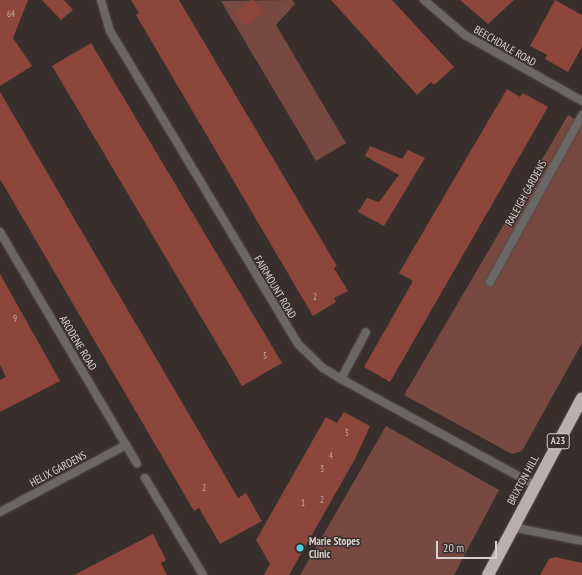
<!DOCTYPE html>
<html>
<head>
<meta charset="utf-8">
<style>
	body { margin:0 }
	#map { position:relative; width:582px; height:575px; overflow:hidden; background:#382f2d; font-family:"PT Sans Narrow",sans-serif }
	div>[style] { position:absolute }
	[style*='--x'] { left:calc(var(--x)*1px); top:calc(var(--y)*1px); width:calc(var(--w)*1px); rotate:calc(var(--a)*1deg) }
	.green>* { inset:0; background:#774941 }
	.building>* { inset:0; background:#8c463b }
	.roads { filter:drop-shadow(0 0 1px #554c4a) drop-shadow(0 0 1px #554c4a) }
	.lane>* { height:8px; margin:-4px; padding:0 4px; transform-origin:4px; border-radius:4px; background:#6b6766 }
	.street>* { height:8px; margin:-4px; padding:0 4px; transform-origin:4px; border-radius:4px; background:#6b6766 }
	.highway>* { height:12px; margin:-6px; padding:0 6px; transform-origin:6px; border-radius:6px; background:#bbafad }
	.dots>* { width:11px; height:11px; translate:-50% -50%; box-sizing:border-box; border:2px solid #382f2d; border-radius:50% }
	span { translate:-50% -50%; white-space:nowrap; text-align:center; line-height:1.15; -webkit-text-stroke:3px #382f2d; paint-order:stroke }
	.number-label { font-size:9px; color:#c4aeab }
	.number-label span { -webkit-text-stroke-width:0 }
	.shield-label span { padding:1px 3px; background:#382f2d; border:1px solid; border-radius:3px; -webkit-text-stroke-width:0 }
	.shield-label { font-size:10px; color:#d7d1d0; font-weight:700 }
	.street-label { font-size:11px; color:#d7d1d0 }
	.poi-label { font-size:11px; color:#d7d1d0; font-weight:700 }
	.left { translate:0 -50%; text-align:left }
	.scale { position:absolute; left:436px; top:541px; width:61px; height:18px; box-sizing:border-box; border:2px solid #d7d1d0; border-top:0; padding-left:5px; font-size:12px; line-height:14px; white-space:nowrap; color:#d7d1d0; -webkit-text-stroke:3px #382f2d; paint-order:stroke }
</style>
</head>
<body>
<div id="map">
	<div class="green">
		<div style="clip-path:polygon(292px 0,295px 4px,276px 25px,346px 143px,316px 161px,221px 1px)"></div>
		<div style="clip-path:polygon(568px 115px,582px 123px,582px 343px,522px 451px,512px 454px,404px 395px)"></div>
		<div style="clip-path:polygon(386px 426px,499px 490px,454px 575px,300px 575px)"></div>
	</div>
	<div class="building">
		<div style="clip-path:polygon(0 0,28px 0,13px 38px,32px 66px,0 86px)"></div>
		<div style="clip-path:polygon(42px 0,64px 0,73px 10px,61px 20px)"></div>
		<div style="clip-path:polygon(131px 0,179px 0,337px 266px,334px 268px,348px 291px,334px 298px,336px 302px,313px 316px,136px 15px,139px 13px)"></div>
		<div style="clip-path:polygon(251px 0,254px 0,264px 12px,245px 26px,235px 13px)"></div>
		<div style="clip-path:polygon(331px 0,392px 0,454px 67px,434px 85px,431px 82px,417px 95px)"></div>
		<div style="clip-path:polygon(460px 0,514px 0,488px 24px)"></div>
		<div style="clip-path:polygon(555px 0,582px 15px,582px 47px,568px 72px,545px 59px,547px 55px,530px 46px)"></div>
		<div style="clip-path:polygon(91px 43px,282px 363px,242px 386px,52px 66px)"></div>
		<div style="clip-path:polygon(507px 89px,520px 97px,523px 93px,548px 107px,390px 382px,364px 367px,413px 281px,399px 273px)"></div>
		<div style="clip-path:polygon(0 92px,238px 498px,246px 493px,262px 521px,220px 544px,199px 508px,194px 511px,0 179px)"></div>
		<div style="clip-path:polygon(370px 146px,402px 159px,408px 150px,425px 158px,384px 226px,358px 212px,367px 198px,379px 202px,399px 175px,365px 156px)"></div>
		<div style="clip-path:polygon(0 274px,60px 381px,0 412px,0 380px,6px 377px,0 365px)"></div>
		<div style="clip-path:polygon(344px 412px,370px 426px,355px 459px,289px 575px,264px 575px,270px 564px,256px 540px,326px 417px,337px 423px)"></div>
		<div style="clip-path:polygon(153px 534px,166px 560px,161px 563px,167px 575px,74px 575px)"></div>
		<div style="clip-path:polygon(555px 557px,582px 563px,582px 575px,540px 575px,549px 559px)"></div>
	</div>
	<div class="roads">
		<div class="lane">
			<div style="--x:490;--y:282;--w:191;--a:-61.1"></div>
			<div style="--x:341;--y:379;--w:53;--a:-62"></div>
		</div>
		<div class="street">
			<div style="--x:101;--y:0;--w:32;--a:74"></div>
			<div style="--x:110;--y:31;--w:365;--a:59"></div>
			<div style="--x:298;--y:344;--w:35;--a:44"></div>
			<div style="--x:323;--y:368;--w:21;--a:31"></div>
			<div style="--x:341;--y:379;--w:221;--a:28.7"></div>
			<div style="--x:424;--y:0;--w:54;--a:40.5"></div>
			<div style="--x:465;--y:35;--w:134;--a:29.4"></div>
			<div style="--x:0;--y:232;--w:269;--a:59.4"></div>
			<div style="--x:145;--y:478;--w:113;--a:59.1"></div>
			<div style="--x:0;--y:512;--w:143;--a:-28"></div>
			<div style="--x:512;--y:527;--w:71;--a:11.3"></div>
		</div>
		<div class="highway">
			<div style="--x:488;--y:575;--w:200;--a:-62"></div>
		</div>
	</div>
	<div class="dots">
		<div style="left:300px;top:548px;background:#54cadd"></div>
	</div>
	<div class="number-label">
		<span style="left:11px;top:14px">64</span>
		<span style="left:315px;top:297px">2</span>
		<span style="left:15px;top:319px">9</span>
		<span style="left:265px;top:356px">5</span>
		<span style="left:347px;top:433px">5</span>
		<span style="left:331px;top:456px">4</span>
		<span style="left:322px;top:469px">3</span>
		<span style="left:204px;top:488px">2</span>
		<span style="left:322px;top:500px">2</span>
		<span style="left:303px;top:503px">1</span>
	</div>
	<div class="shield-label">
		<span style="left:558px;top:441px">A23</span>
	</div>
	<div class="street-label">
		<span style="left:505px;top:46px;rotate:30deg">BEECHDALE ROAD</span>
		<span style="left:526px;top:193px;rotate:-61deg">RALEIGH GARDENS</span>
		<span style="left:275px;top:287px;rotate:59deg">FAIRMOUNT ROAD</span>
		<span style="left:78px;top:343px;rotate:59deg">ARODENE ROAD</span>
		<span style="left:58px;top:469px;rotate:-28deg">HELIX GARDENS</span>
		<span style="left:523px;top:480px;rotate:-62deg">BRIXTON HILL</span>
	</div>
	<div class="poi-label">
		<span class="left" style="left:309px;top:548px">Marie Stopes<br>Clinic</span>
	</div>
	<div class="scale">20 m</div>
</div>
</body>
</html>
